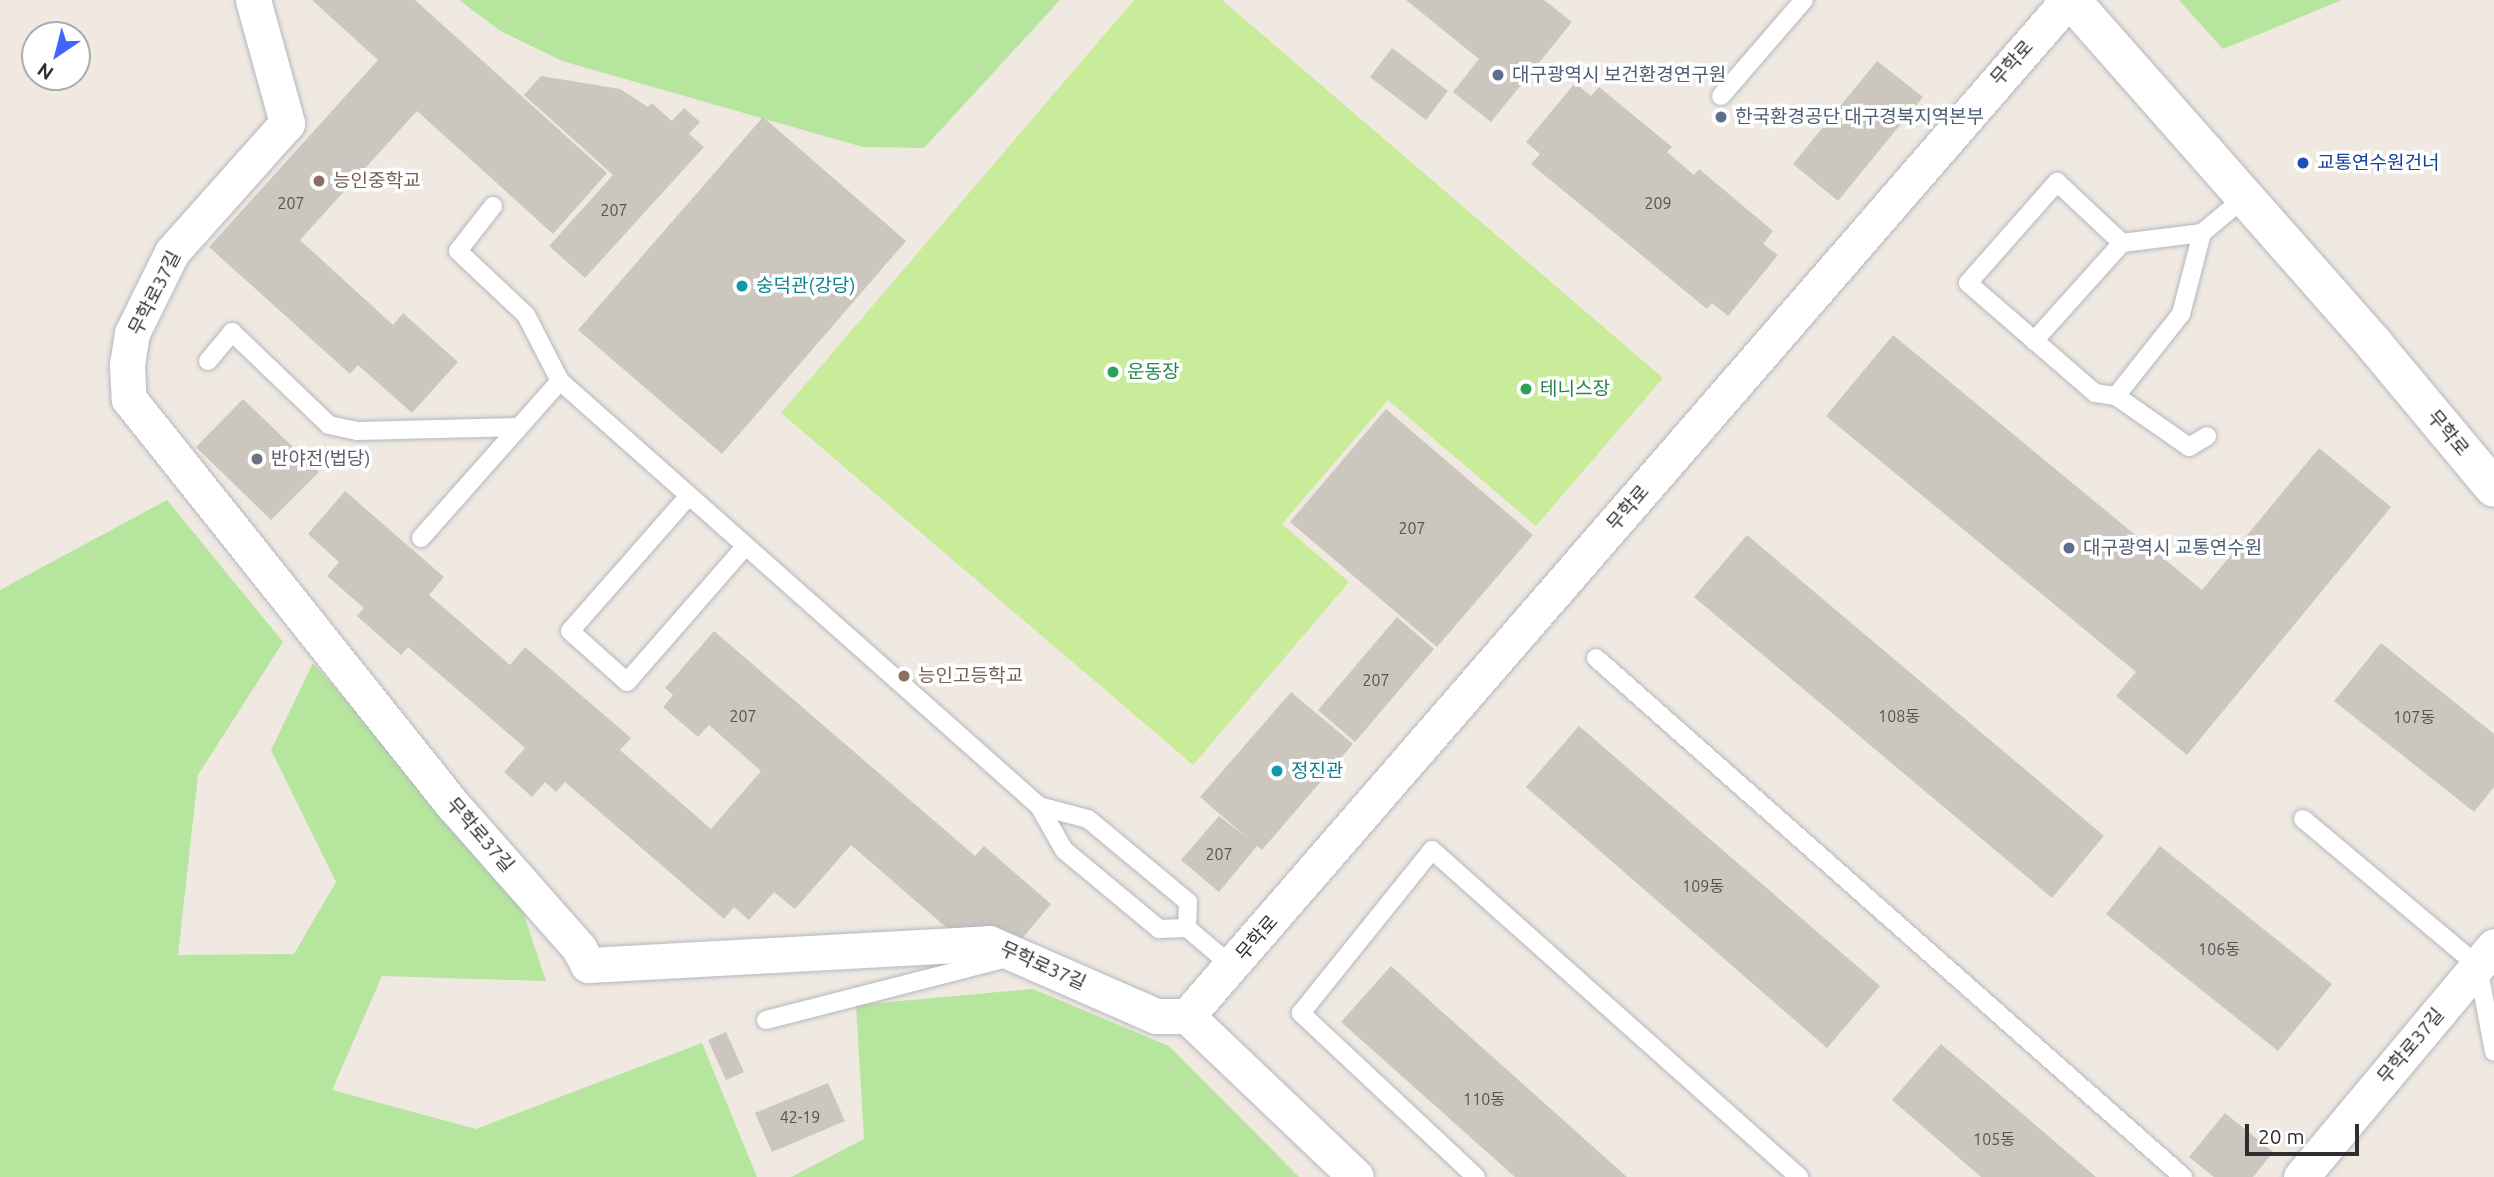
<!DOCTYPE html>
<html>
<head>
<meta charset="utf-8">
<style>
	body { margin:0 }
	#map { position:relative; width:2494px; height:1177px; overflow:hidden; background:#efe9e1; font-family:Ubuntu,"Noto Sans KR",sans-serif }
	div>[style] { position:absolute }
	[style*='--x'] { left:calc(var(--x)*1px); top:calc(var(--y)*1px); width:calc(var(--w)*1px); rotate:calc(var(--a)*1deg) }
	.green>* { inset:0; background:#b6e59e }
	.pitch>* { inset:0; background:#c9ec9a }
	.building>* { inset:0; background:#cbc7bf }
	.roads { filter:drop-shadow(0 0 2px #b4b7c1) drop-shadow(0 0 2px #b4b7c1) }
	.lane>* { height:18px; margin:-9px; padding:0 9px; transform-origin:9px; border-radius:9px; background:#fff }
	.street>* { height:35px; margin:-17.5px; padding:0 17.5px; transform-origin:17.5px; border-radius:17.5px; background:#fff }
	.secondary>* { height:38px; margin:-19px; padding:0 19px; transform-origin:19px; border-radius:19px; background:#fff }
	.dots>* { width:19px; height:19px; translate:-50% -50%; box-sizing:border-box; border:4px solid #fff; border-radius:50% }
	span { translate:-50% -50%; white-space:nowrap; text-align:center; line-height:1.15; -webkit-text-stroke:7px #fff; paint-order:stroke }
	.number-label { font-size:16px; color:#555452 }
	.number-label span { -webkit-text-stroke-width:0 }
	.street-label { font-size:19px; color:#2e2e2e }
	.service-label { font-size:19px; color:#4e5e75 }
	.left { translate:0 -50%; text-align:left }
	.transit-label { font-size:19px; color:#164399 }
	.education-label { font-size:19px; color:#785e54 }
	.culture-label { font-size:19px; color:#0d838f }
	.leisure-label { font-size:19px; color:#27864d }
	.worship-label { font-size:19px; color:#5b616d }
	.north { position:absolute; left:21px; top:21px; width:70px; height:70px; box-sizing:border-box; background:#fff; border:2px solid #ababab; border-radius:50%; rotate:215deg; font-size:19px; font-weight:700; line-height:28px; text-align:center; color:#2e2e2e }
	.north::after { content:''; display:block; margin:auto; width:24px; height:32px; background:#4264fb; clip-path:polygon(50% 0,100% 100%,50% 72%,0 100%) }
	.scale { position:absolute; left:2245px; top:1124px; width:114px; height:32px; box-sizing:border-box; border:4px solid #2e2e2e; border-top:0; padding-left:9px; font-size:21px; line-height:24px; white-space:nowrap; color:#2e2e2e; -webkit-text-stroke:5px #fff; paint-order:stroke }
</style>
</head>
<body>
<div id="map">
	<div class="green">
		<div style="clip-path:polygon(459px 0,1060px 0,924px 148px,863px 147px,562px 61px,499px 30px)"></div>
		<div style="clip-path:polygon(2179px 0,2342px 0,2223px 49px)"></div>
		<div style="clip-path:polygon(167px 500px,283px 642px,198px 775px,178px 955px,294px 954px,336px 882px,271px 750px,313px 663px,517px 894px,546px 981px,382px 976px,332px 1090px,476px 1129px,702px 1043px,757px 1177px,0 1177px,0 590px)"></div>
		<div style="clip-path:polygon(1033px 989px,1169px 1046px,1299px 1177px,791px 1177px,864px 1139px,856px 1005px)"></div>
	</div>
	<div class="pitch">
		<div style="clip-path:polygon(1134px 0,1222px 0,1663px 378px,1536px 526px,1388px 400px,1282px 524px,1349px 582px,1193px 765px,781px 413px)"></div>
	</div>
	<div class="building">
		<div style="clip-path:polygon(312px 0,415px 0,607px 173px,553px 234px,417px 111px,300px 240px,393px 325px,403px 313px,458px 362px,412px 413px,358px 365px,350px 374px,209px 247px,378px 60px)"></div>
		<div style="clip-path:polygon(1406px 0,1544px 0,1572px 22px,1491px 122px,1453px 92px,1479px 59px)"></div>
		<div style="clip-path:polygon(1392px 48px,1448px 91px,1426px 120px,1370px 77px)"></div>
		<div style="clip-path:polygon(1877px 61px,1923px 97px,1838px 201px,1793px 164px)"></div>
		<div style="clip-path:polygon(541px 76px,620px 89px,648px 107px,652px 103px,672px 121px,684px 108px,700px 122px,689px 134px,704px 147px,585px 278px,549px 246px,613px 175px,524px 95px)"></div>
		<div style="clip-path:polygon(1575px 83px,1591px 96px,1599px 87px,1672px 147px,1667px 152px,1694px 175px,1699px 169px,1773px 231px,1763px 244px,1778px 255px,1728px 316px,1712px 303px,1707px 309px,1531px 164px,1540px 154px,1526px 142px)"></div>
		<div style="clip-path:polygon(763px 117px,906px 241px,722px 454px,578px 330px)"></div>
		<div style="clip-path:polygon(1893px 335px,2202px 590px,2319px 448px,2391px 507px,2187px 755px,2116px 696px,2136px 672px,1826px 416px)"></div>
		<div style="clip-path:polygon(243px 399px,319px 472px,271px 520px,196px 447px)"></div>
		<div style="clip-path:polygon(1386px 409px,1533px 535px,1437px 647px,1290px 522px)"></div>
		<div style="clip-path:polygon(345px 491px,444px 577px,429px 595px,510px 665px,525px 647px,631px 738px,620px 750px,711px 829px,761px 771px,709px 725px,698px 737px,663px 707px,673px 695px,665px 688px,714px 631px,975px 856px,984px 846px,1051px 904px,1015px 947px,955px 935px,851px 845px,795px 909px,774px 892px,749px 920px,734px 907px,724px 919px,565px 782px,556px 792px,545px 782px,532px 797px,504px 772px,525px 748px,408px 647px,401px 655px,357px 616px,364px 608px,327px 576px,339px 562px,308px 534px)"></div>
		<div style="clip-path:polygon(1747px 535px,2104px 836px,2052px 898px,1694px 597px)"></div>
		<div style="clip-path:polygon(1397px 617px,1434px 649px,1355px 742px,1318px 710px)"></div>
		<div style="clip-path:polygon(2381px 643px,2494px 734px,2494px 787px,2474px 812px,2334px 701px)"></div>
		<div style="clip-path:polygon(1291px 692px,1353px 744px,1262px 850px,1257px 846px,1219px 892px,1181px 860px,1219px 816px,1249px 839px,1200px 797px)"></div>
		<div style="clip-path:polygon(1579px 726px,1880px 986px,1827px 1048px,1526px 787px)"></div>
		<div style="clip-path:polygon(2160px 846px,2332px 984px,2278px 1051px,2106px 914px)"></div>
		<div style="clip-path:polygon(1391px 966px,1627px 1177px,1515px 1177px,1341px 1022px)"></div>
		<div style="clip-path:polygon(726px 1032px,744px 1072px,726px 1080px,708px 1040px)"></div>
		<div style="clip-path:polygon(1941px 1044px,2096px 1177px,1981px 1177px,1892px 1100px)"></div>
		<div style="clip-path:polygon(828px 1083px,845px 1121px,772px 1152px,755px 1113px)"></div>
		<div style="clip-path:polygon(2225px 1113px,2273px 1152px,2253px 1177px,2214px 1177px,2189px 1157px)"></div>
	</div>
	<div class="roads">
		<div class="lane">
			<div style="--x:1721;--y:96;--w:127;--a:-49.2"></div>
			<div style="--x:493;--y:206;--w:57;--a:127.9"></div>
			<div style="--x:458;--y:251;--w:93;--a:43.3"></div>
			<div style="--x:526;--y:315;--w:74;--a:62.7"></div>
			<div style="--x:560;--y:381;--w:640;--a:41.58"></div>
			<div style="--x:1039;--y:806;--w:51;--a:60.4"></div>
			<div style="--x:1064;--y:850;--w:124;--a:39.7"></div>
			<div style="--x:1159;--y:929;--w:28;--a:-2"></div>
			<div style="--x:1187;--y:928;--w:59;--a:40.2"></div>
			<div style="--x:2202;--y:233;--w:84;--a:104.5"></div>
			<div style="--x:2181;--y:314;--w:105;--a:128.4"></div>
			<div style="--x:2116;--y:396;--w:21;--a:-172"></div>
			<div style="--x:2095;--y:393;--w:168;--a:-139.1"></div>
			<div style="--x:1968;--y:283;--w:135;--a:-48.6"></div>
			<div style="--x:2057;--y:182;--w:89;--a:43.2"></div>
			<div style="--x:2122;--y:243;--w:81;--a:-7.1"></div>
			<div style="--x:2202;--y:233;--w:56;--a:-39.9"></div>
			<div style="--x:2034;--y:341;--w:132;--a:-48.1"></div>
			<div style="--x:208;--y:361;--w:38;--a:-50"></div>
			<div style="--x:232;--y:332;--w:134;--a:43.8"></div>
			<div style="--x:329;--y:425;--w:29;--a:12"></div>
			<div style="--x:357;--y:431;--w:162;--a:-1.4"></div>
			<div style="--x:2116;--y:396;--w:89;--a:34.9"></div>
			<div style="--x:2189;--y:447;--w:21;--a:-31"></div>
			<div style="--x:687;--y:498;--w:177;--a:131.3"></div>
			<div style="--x:570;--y:631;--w:76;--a:41.8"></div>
			<div style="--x:627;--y:682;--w:178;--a:-48.9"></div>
			<div style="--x:421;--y:538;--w:210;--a:-48.5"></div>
			<div style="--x:1596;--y:658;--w:784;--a:41.48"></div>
			<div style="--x:1039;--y:806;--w:51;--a:14.9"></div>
			<div style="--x:1088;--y:819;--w:130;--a:39.7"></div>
			<div style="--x:1188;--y:902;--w:26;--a:92"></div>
			<div style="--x:2303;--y:819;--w:229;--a:40"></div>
			<div style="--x:2478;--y:966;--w:87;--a:79.5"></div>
			<div style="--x:766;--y:1020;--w:254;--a:-14.4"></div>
			<div style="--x:1476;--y:1177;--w:240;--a:-136.9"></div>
			<div style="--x:1301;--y:1013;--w:209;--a:-51.2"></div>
			<div style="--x:1432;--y:850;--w:492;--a:41.7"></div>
		</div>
		<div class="street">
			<div style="--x:253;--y:0;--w:128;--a:74.5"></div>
			<div style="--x:287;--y:123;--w:173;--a:131.7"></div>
			<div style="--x:172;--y:252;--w:90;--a:116.3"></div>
			<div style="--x:132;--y:333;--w:33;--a:99"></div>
			<div style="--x:127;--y:366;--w:33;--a:87"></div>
			<div style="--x:129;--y:399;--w:518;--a:51.43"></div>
			<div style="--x:452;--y:804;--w:192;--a:48.6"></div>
			<div style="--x:579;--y:948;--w:19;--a:62"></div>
			<div style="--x:588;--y:965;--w:402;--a:-3.1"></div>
			<div style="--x:989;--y:943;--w:182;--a:23.6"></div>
			<div style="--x:1156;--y:1016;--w:31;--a:0"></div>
			<div style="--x:1187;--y:1016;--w:233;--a:43.6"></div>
			<div style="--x:1187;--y:1016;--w:1345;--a:-49.07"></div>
			<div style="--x:2301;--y:1177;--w:301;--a:-50.1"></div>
		</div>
		<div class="secondary">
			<div style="--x:2071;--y:0;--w:458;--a:48.6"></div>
			<div style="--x:2374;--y:344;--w:187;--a:50.2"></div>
		</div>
	</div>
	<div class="dots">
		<div style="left:1498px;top:75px;background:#5c6f8a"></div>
		<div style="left:1721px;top:117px;background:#5c6f8a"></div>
		<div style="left:2303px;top:163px;background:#1a4fb4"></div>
		<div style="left:319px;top:181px;background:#8d6e63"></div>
		<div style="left:742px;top:286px;background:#0f9aa8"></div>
		<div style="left:1113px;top:372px;background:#2e9e5b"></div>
		<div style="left:1526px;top:389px;background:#2e9e5b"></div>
		<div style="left:257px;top:459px;background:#6b7280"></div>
		<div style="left:2069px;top:548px;background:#5c6f8a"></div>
		<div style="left:904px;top:676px;background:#8d6e63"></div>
		<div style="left:1277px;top:771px;background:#0f9aa8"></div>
	</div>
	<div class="number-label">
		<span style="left:291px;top:203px">207</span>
		<span style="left:1658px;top:203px">209</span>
		<span style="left:614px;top:210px">207</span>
		<span style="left:1412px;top:528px">207</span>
		<span style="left:1376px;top:680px">207</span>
		<span style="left:743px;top:716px">207</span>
		<span style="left:1899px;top:716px">108동</span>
		<span style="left:2414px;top:717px">107동</span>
		<span style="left:1219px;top:854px">207</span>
		<span style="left:1703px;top:886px">109동</span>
		<span style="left:2219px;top:949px">106동</span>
		<span style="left:1484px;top:1099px">110동</span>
		<span style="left:800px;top:1117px">42-19</span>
		<span style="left:1994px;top:1139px">105동</span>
	</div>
	<div class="street-label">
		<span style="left:2012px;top:63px;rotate:-48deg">무학로</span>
		<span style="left:155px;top:293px;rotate:-63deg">무학로37길</span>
		<span style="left:2448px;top:433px;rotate:50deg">무학로</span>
		<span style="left:1628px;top:508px;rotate:-49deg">무학로</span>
		<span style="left:480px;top:835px;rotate:49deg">무학로37길</span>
		<span style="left:1257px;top:938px;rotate:-49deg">무학로</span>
		<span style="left:1043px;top:966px;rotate:24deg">무학로37길</span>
		<span style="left:2411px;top:1046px;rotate:-50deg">무학로37길</span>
	</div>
	<div class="service-label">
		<span class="left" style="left:1512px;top:75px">대구광역시 보건환경연구원</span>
		<span class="left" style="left:1735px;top:117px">한국환경공단 대구경북지역본부</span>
		<span class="left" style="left:2083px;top:548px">대구광역시 교통연수원</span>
	</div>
	<div class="transit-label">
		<span class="left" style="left:2317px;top:163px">교통연수원건너</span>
	</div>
	<div class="education-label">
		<span class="left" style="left:333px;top:181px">능인중학교</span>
		<span class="left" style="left:918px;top:676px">능인고등학교</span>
	</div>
	<div class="culture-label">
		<span class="left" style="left:756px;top:286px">숭덕관(강당)</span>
		<span class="left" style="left:1291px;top:771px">정진관</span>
	</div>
	<div class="leisure-label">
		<span class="left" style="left:1127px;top:372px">운동장</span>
		<span class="left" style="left:1540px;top:389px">테니스장</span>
	</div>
	<div class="worship-label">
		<span class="left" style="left:271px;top:459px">반야전(법당)</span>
	</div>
	<div class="north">N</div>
	<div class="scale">20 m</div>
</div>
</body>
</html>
